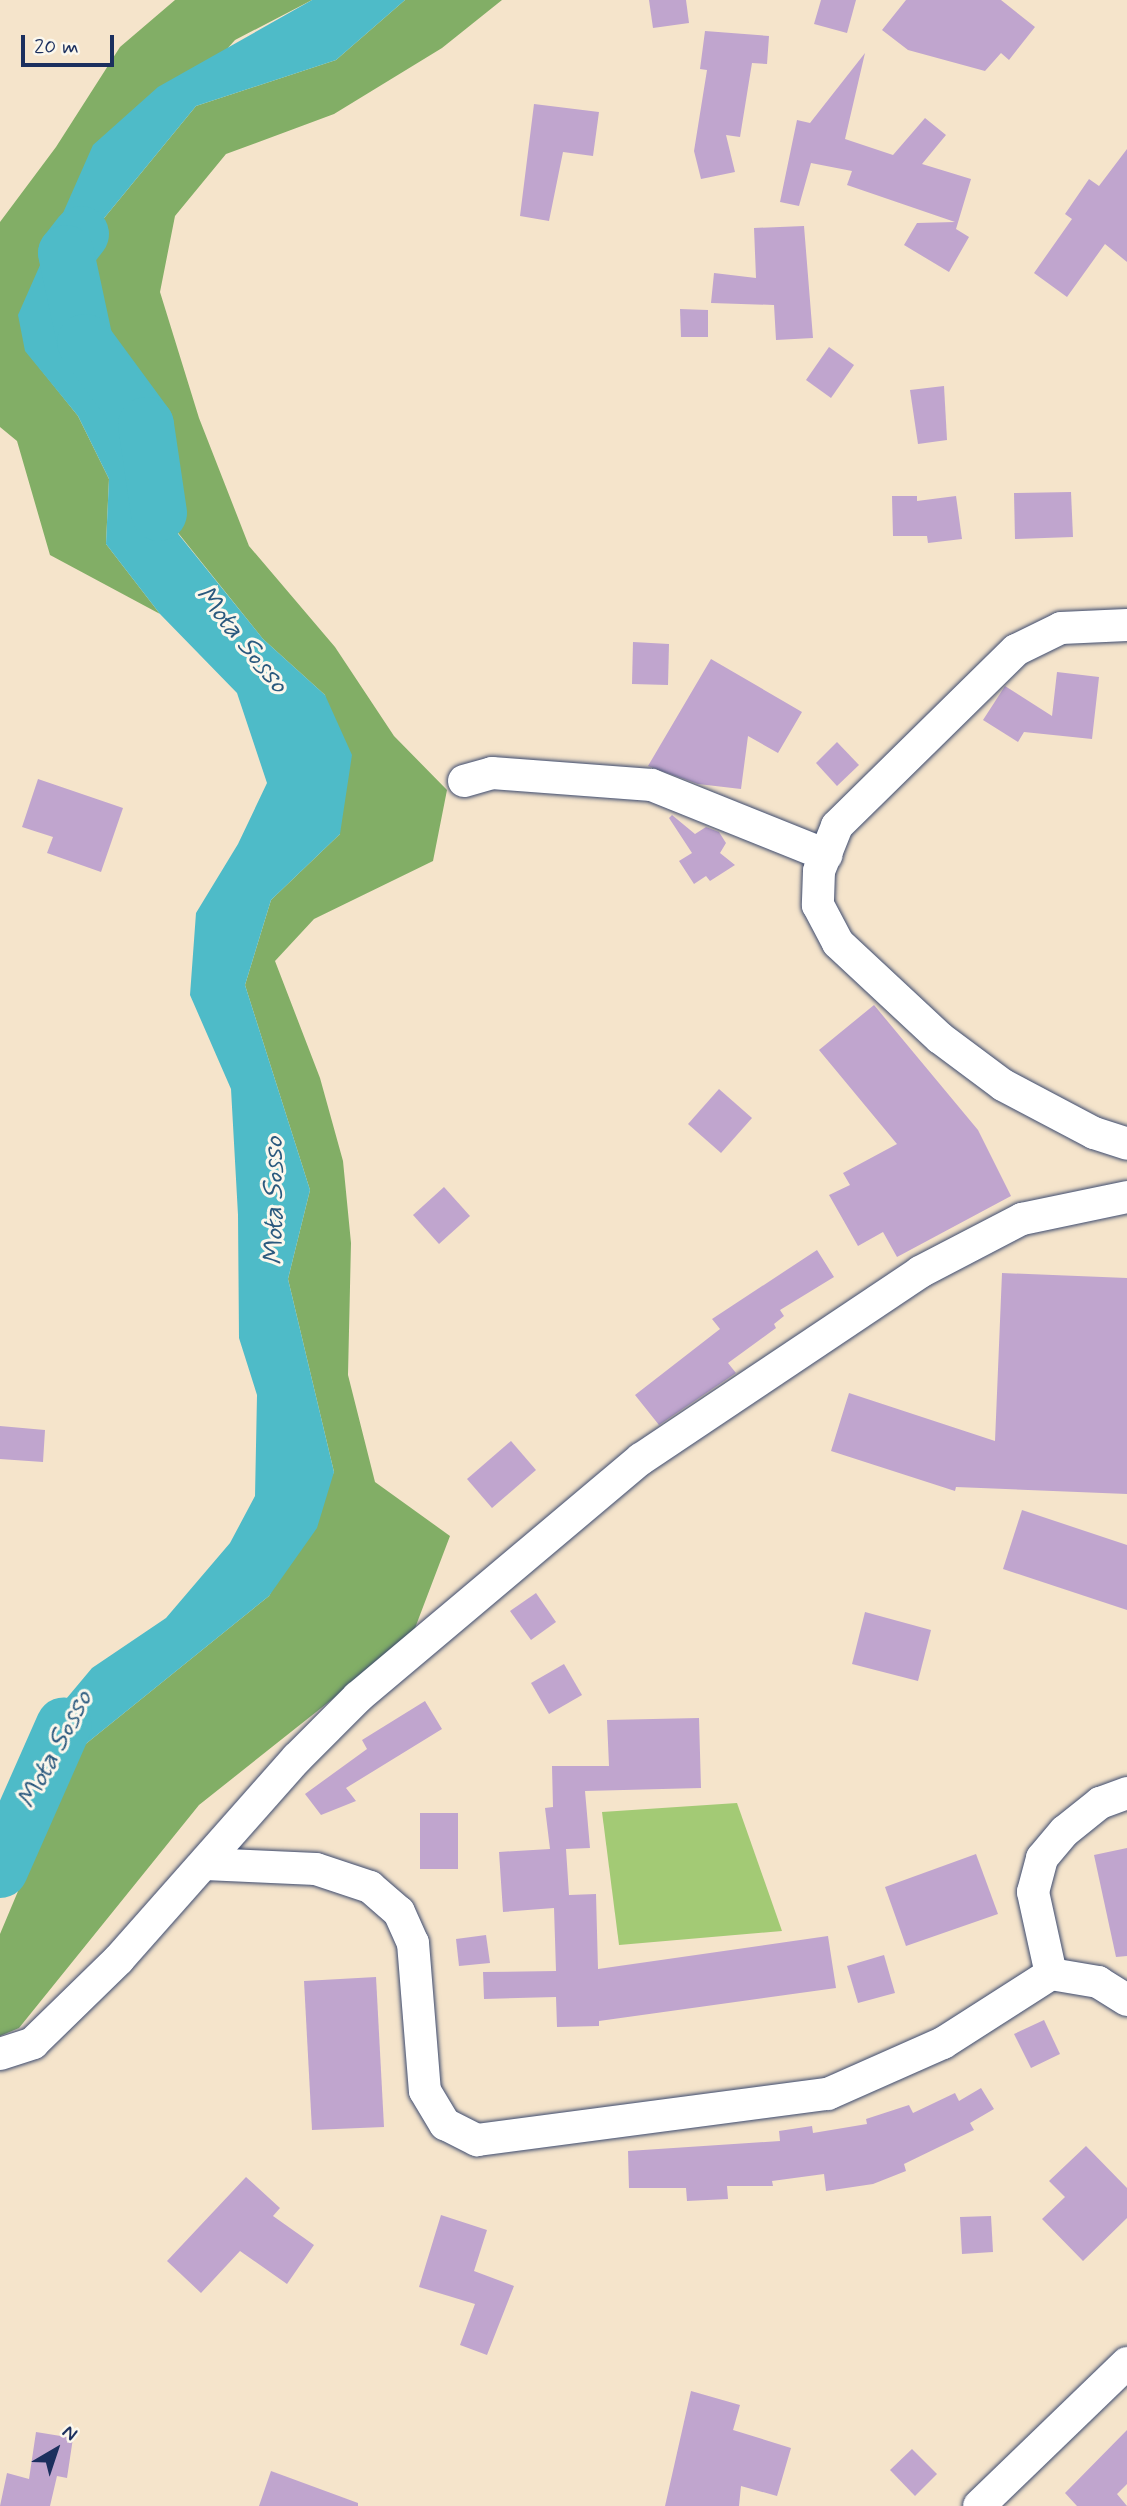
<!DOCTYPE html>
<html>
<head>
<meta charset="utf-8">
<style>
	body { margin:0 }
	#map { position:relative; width:1127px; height:2506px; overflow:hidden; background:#f5e4cb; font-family:Mynerve,sans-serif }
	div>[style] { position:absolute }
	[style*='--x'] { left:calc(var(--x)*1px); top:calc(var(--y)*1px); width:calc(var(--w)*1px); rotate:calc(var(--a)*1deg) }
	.green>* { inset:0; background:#a3ca75 }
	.forest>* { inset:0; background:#82ae66 }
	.water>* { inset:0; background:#4ebbc8 }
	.river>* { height:56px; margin:-28px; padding:0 28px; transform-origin:28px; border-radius:28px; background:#4ebbc8 }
	.building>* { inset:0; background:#c0a5ce }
	.roads { filter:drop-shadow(0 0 2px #3c4a6e) drop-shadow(0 0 2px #3c4a6e) }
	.minor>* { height:32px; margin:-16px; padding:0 16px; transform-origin:16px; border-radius:16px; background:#fff }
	span { translate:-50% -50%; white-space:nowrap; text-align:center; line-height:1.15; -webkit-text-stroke:6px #fbf7ec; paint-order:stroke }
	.water-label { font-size:28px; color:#2a597e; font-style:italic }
	.north { position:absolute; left:21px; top:2415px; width:70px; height:70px; -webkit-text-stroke:5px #fbf7ec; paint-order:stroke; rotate:39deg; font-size:19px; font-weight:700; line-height:28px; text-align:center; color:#1b2f5e }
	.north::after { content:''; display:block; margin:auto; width:24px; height:32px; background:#1b2f5e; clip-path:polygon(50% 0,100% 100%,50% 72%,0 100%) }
	.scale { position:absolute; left:21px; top:35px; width:93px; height:32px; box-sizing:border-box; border:4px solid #1b2f5e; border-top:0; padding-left:9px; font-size:21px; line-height:24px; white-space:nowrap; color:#1b2f5e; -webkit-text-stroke:5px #fbf7ec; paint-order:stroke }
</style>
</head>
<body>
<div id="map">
	<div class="green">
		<div style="clip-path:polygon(737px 1803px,782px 1931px,619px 1945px,602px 1812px)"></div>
	</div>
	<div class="forest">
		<div style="clip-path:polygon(175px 0,312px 0,235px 40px,52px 244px,19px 315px,26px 351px,78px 416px,109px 479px,106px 544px,160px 614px,50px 555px,17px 441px,0 427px,0 222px,56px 147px,120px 47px)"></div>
		<div style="clip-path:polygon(405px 0,502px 0,442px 48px,334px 114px,226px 154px,175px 216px,160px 292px,199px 418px,249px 546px,335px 647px,394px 736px,447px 790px,433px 861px,314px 919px,275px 961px,320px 1078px,343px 1161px,351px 1243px,348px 1375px,375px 1482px,450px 1536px,412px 1636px,199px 1805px,19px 2028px,0 2036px,0 1934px,77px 1751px,269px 1596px,334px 1472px,288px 1279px,310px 1190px,245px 985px,271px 900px,340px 834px,325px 695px,263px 639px,175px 529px,165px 458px,101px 391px,71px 330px,96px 228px,196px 106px,336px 60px)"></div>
	</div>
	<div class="water">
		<div style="clip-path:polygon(312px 0,405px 0,336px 60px,196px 106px,96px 228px,71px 330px,101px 391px,165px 458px,175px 530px,263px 639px,325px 695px,352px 755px,340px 834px,271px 900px,245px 985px,310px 1190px,288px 1279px,334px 1472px,317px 1528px,269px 1596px,77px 1751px,0 1824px,25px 1748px,92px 1668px,166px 1618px,230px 1543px,255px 1496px,257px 1395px,239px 1338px,238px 1215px,231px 1089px,190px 995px,196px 913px,238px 844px,267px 783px,237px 693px,160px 614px,106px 544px,109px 479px,78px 416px,25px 351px,18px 315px,93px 145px,158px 87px)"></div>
	</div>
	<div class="river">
		<div style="--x:81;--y:234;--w:24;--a:128"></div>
		<div style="--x:66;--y:253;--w:91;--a:77.9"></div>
		<div style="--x:85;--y:342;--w:103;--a:53.7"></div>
		<div style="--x:146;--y:425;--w:89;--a:81.6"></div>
		<div style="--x:0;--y:1870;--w:158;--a:-66.2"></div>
	</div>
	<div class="building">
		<div style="clip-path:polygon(649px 0,686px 0,689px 23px,653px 28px)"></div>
		<div style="clip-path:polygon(821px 0,856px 0,847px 33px,814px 24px)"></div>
		<div style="clip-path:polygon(906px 0,1001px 0,1035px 27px,1009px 60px,1001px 53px,985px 71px,908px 50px,882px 30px)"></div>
		<div style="clip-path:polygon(705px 31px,769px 36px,767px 64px,752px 63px,740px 137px,726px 135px,735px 172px,701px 179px,694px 151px,707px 70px,700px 69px)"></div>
		<div style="clip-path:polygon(865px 53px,845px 139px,893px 155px,925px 118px,946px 135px,922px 164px,971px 179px,956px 229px,969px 237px,949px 272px,904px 245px,917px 223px,955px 222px,847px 185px,852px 171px,811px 163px,799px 206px,780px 202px,797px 120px,810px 123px)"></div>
		<div style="clip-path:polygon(534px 104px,599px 112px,593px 156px,563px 152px,549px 221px,520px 216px)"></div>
		<div style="clip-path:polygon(1127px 149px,1127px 262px,1105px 244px,1067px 297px,1034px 273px,1072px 219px,1065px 214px,1089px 179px,1099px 186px)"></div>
		<div style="clip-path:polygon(804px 226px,813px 338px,776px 340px,774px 305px,711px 303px,714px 273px,756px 278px,754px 228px)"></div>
		<div style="clip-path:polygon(680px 309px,708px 310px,708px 337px,681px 337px)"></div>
		<div style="clip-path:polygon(829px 347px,854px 365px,831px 398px,806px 380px)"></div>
		<div style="clip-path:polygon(944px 386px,947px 440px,918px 444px,910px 390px)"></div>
		<div style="clip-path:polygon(1071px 492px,1073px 537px,1015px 539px,1014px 493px)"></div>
		<div style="clip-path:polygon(892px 496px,917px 496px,917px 501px,956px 496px,962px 539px,928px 543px,927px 536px,893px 536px)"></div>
		<div style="clip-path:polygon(633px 642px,669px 644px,668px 685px,632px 684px)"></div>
		<div style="clip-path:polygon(711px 659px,802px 712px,778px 753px,748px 736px,741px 789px,698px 784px,648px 766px)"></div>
		<div style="clip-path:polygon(1057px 672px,1099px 677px,1092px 739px,1024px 732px,1018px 742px,983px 720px,1005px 686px,1052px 716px)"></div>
		<div style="clip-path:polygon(837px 742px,859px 765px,837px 786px,816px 763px)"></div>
		<div style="clip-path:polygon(38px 779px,123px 808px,101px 872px,47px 853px,53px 837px,22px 827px)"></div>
		<div style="clip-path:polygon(672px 815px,695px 834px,706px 827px,719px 832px,726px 843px,720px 853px,735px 865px,710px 881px,706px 876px,694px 884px,679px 861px,692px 853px,669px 818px)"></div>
		<div style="clip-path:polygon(874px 1005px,978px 1130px,1011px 1196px,897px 1257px,883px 1232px,858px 1246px,829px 1195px,850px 1185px,843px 1173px,897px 1144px,819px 1050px)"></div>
		<div style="clip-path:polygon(719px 1089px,752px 1118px,721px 1153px,688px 1124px)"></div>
		<div style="clip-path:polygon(444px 1187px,470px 1216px,439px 1244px,413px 1215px)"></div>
		<div style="clip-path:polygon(817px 1250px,834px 1277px,780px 1310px,784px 1316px,774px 1324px,776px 1328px,728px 1363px,736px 1373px,659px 1425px,635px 1395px,720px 1329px,712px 1319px)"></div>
		<div style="clip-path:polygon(1002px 1273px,1127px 1278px,1127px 1494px,956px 1487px,955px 1491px,831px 1451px,849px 1393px,995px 1441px)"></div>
		<div style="clip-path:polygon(0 1426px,45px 1430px,43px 1462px,0 1459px)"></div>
		<div style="clip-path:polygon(511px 1441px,536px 1470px,492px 1508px,467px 1479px)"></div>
		<div style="clip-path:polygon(1022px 1510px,1127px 1545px,1127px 1610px,1003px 1569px)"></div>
		<div style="clip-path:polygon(536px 1593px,556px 1622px,531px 1640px,510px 1611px)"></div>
		<div style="clip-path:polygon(865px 1612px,931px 1630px,918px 1681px,852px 1664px)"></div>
		<div style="clip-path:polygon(564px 1664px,582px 1695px,549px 1714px,531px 1683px)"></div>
		<div style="clip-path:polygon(425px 1701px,442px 1729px,346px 1788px,356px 1801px,321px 1815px,305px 1794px,367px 1749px,362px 1740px)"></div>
		<div style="clip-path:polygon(699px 1718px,701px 1788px,585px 1791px,590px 1848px,566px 1849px,569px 1895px,596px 1894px,598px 1969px,828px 1936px,836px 1988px,599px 2021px,599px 2026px,557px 2027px,556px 1997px,484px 1999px,483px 1972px,556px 1971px,554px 1908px,503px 1912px,499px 1852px,550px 1849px,545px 1808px,553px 1807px,552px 1766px,609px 1766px,607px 1720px)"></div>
		<div style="clip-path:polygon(420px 1813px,458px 1813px,458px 1869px,420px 1869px)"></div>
		<div style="clip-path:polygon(1127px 1848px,1127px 1956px,1116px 1957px,1094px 1855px)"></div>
		<div style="clip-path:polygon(976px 1854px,998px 1914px,906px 1946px,885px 1887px)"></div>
		<div style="clip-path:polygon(486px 1935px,490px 1963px,459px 1966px,456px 1939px)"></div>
		<div style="clip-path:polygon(884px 1955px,895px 1993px,858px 2003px,847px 1966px)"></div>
		<div style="clip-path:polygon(376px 1977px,384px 2127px,312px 2130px,304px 1981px)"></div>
		<div style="clip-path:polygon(1044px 2020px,1060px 2054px,1031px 2068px,1014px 2034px)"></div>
		<div style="clip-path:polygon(981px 2088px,994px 2109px,970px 2123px,974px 2130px,904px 2164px,906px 2171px,873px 2184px,826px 2191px,824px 2174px,772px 2181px,773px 2186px,727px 2186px,728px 2199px,687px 2201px,686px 2188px,629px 2188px,628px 2151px,780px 2141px,779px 2131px,812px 2126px,813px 2133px,867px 2124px,866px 2119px,909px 2105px,913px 2113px,955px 2093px,959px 2101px)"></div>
		<div style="clip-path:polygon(1086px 2146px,1127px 2188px,1127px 2218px,1083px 2261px,1042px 2219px,1065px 2197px,1049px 2181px)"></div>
		<div style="clip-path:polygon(246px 2177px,280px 2208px,273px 2216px,314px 2245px,287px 2284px,240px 2251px,201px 2293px,167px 2261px)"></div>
		<div style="clip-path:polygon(441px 2215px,487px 2230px,474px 2271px,514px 2286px,487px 2355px,460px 2345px,475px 2304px,419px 2287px)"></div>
		<div style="clip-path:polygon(991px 2216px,993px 2252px,962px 2254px,960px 2217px)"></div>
		<div style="clip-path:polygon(691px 2391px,740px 2405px,733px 2430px,791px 2448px,777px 2496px,741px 2486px,739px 2506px,665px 2506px)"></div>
		<div style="clip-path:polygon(1127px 2430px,1127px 2484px,1117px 2494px,1127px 2506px,1077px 2506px,1065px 2493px)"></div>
		<div style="clip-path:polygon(36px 2432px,73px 2438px,67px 2478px,57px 2476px,50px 2506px,0 2506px,7px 2473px,29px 2479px)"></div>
		<div style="clip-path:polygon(912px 2449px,937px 2474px,915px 2496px,890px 2470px)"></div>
		<div style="clip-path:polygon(271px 2471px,358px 2503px,358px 2506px,259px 2506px)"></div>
	</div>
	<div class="roads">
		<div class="minor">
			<div style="--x:1127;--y:625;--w:66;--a:177.4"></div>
			<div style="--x:1061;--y:628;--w:50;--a:153.9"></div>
			<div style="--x:1016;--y:650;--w:251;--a:135.5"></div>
			<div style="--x:837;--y:826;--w:48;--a:111.8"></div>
			<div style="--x:819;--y:871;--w:34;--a:92"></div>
			<div style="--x:818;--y:905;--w:43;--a:62.2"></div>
			<div style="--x:838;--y:943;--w:139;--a:43"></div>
			<div style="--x:940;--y:1038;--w:79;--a:36.7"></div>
			<div style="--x:1003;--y:1085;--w:103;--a:27.8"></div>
			<div style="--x:1094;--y:1133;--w:35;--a:18"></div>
			<div style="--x:464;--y:781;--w:29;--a:-16"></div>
			<div style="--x:492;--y:773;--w:160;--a:4.3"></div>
			<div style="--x:652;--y:785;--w:188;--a:21.9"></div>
			<div style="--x:205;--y:1864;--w:111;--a:2.6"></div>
			<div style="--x:316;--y:1869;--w:57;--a:18.4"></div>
			<div style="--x:370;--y:1887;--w:38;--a:41"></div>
			<div style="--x:399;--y:1912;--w:34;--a:66"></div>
			<div style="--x:413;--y:1943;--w:148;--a:85.4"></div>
			<div style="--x:425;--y:2091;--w:39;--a:59"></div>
			<div style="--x:445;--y:2124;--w:36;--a:27"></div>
			<div style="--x:477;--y:2140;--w:354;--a:-7.5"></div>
			<div style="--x:828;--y:2094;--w:126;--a:-23.9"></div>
			<div style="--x:943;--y:2043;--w:128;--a:-32.6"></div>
			<div style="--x:1051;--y:1974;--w:84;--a:-102.4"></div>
			<div style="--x:1033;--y:1892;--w:35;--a:-75"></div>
			<div style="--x:1042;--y:1858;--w:35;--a:-50"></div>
			<div style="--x:1065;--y:1831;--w:45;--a:-38.7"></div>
			<div style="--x:1100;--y:1803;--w:29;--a:-20"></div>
			<div style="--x:1051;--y:1974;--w:48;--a:9.7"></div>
			<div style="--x:1098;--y:1982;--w:34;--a:32"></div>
			<div style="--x:0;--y:2054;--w:35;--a:-18"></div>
			<div style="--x:33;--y:2043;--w:120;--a:-44.3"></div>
			<div style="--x:119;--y:1959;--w:268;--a:-48.5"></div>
			<div style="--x:297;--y:1758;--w:86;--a:-45"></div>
			<div style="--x:358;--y:1697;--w:370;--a:-40.1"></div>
			<div style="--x:641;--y:1459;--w:336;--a:-33.8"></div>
			<div style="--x:920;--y:1272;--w:115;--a:-27.5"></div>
			<div style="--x:1022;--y:1219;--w:107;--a:-11.8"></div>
			<div style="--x:979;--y:2506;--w:206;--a:-44"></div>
		</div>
	</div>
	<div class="water-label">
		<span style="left:241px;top:640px;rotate:51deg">Mota Sosso</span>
		<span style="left:275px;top:1201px;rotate:-90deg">Mota Sosso</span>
		<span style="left:56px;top:1750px;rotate:-62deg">Mota Sosso</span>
	</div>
	<div class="north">N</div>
	<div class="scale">20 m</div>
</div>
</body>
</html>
